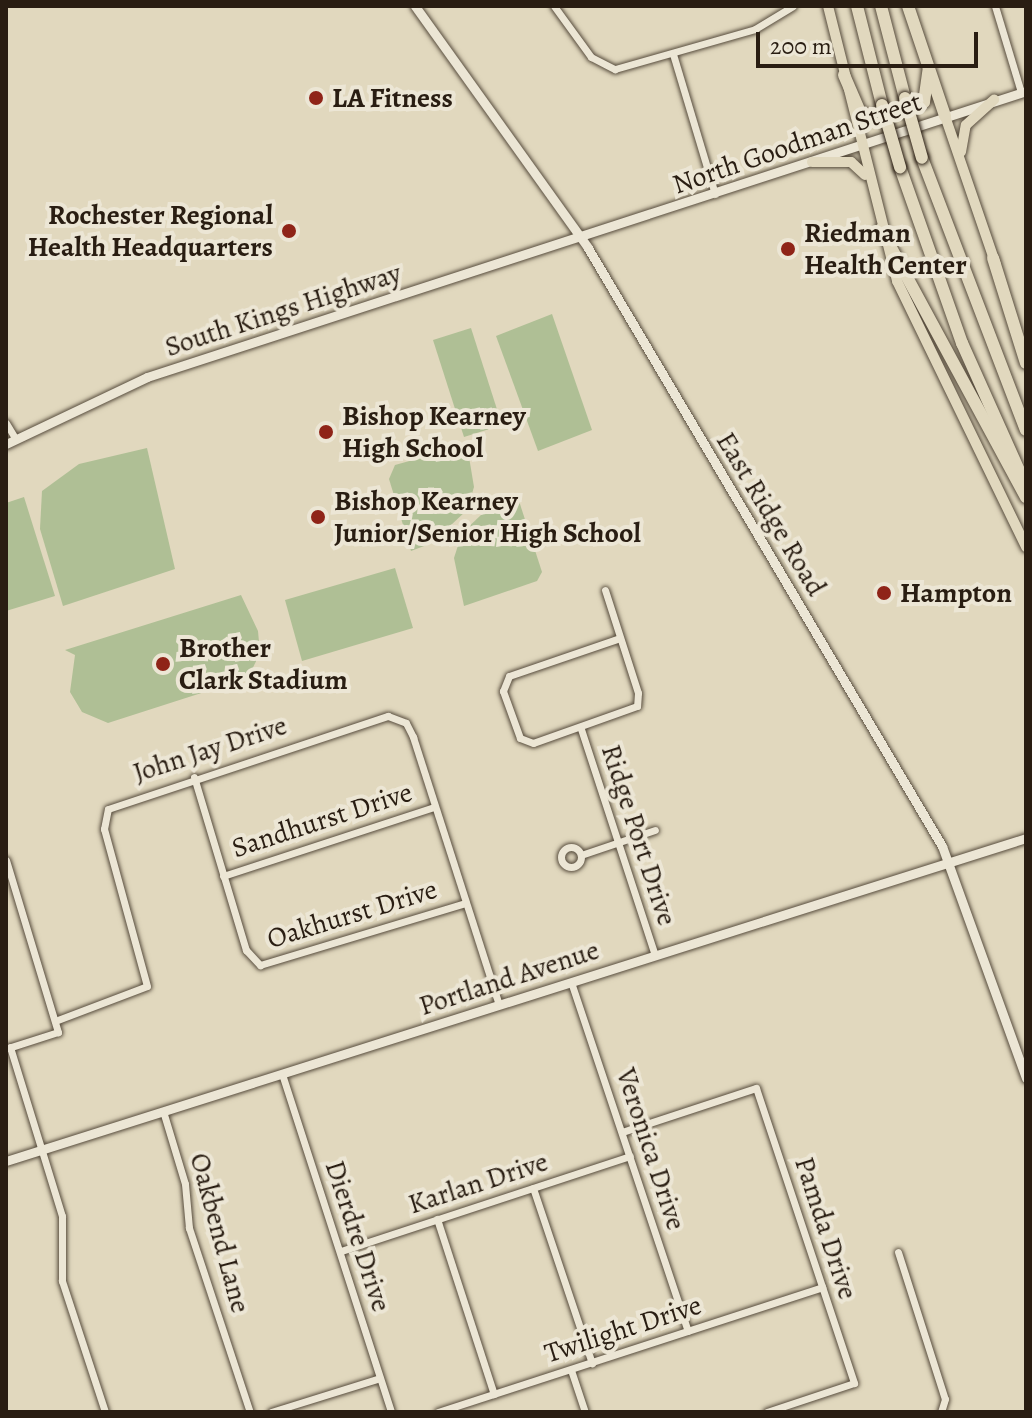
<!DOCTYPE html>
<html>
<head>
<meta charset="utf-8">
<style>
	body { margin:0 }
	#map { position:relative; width:1032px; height:1418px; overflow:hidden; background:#e1d8be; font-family:Alegreya,serif }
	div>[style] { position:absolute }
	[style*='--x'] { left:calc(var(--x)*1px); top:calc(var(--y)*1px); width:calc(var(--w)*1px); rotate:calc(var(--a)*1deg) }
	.green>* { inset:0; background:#afbf95 }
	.roads { filter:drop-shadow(0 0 2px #574c3d) drop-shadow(0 0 2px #574c3d) }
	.minor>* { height:7px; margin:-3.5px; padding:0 3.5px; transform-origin:3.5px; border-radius:3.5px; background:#ece6d5 }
	.minor>.ring { margin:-3.5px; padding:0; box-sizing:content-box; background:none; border:7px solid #ece6d5; border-radius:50% }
	.secondary>* { height:9px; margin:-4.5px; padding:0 4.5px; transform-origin:4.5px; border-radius:4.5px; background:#ece6d5 }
	.primary>* { height:10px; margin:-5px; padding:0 5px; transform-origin:5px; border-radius:5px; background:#e1d8be }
	.motorway>* { height:12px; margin:-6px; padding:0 6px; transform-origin:6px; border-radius:6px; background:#e1d8be }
	.bridges { filter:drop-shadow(0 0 2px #291d12) drop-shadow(0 0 2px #291d12) }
	.motorway-bridge>* { height:12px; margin:-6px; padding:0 6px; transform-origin:6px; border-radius:6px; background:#e1d8be }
	.dots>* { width:22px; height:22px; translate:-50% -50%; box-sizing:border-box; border:4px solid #ece6d5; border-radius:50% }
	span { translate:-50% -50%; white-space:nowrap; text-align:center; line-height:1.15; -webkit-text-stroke:8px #ece6d5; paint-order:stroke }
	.poi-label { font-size:28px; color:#291d12; font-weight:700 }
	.left { translate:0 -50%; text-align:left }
	.right { translate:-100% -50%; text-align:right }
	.street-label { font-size:28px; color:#291d12 }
	.frame { position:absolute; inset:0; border:8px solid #291d12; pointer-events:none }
	.scale { position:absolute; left:756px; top:32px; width:222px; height:36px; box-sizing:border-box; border:4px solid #291d12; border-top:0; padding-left:10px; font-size:24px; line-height:28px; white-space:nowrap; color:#291d12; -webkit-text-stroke:6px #ece6d5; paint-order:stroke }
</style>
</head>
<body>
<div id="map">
	<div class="green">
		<div style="clip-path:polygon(552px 314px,592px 430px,538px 451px,496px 336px)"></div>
		<div style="clip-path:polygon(471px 328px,502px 425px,464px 437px,433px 340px)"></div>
		<div style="clip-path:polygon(467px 445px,474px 487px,467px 510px,432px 543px,411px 551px,389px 479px,395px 465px)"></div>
		<div style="clip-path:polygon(147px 448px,175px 569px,63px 606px,40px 529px,42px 491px,79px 464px)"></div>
		<div style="clip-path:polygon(24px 497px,55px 596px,6px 611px,6px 503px)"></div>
		<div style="clip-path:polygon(519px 501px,542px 572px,537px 581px,464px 606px,454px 558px,462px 533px,481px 515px)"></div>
		<div style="clip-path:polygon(395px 568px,413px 628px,302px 661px,285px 600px)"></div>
		<div style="clip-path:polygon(241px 595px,258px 631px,260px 653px,248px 678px,108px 723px,82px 712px,70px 692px,75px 655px,65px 650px)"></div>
	</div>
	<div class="roads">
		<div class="minor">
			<div style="--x:554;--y:6;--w:63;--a:54"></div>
			<div style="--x:591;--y:57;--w:27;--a:27"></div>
			<div style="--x:615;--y:69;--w:146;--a:-15.9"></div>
			<div style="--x:755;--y:29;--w:44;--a:-31.2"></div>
			<div style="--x:995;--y:6;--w:90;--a:73.2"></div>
			<div style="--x:673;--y:54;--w:146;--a:73.3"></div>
			<div style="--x:6;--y:423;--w:17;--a:59"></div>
			<div style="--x:605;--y:590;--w:108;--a:72.2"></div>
			<div style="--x:638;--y:693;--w:13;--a:94"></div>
			<div style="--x:637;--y:706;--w:110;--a:160.4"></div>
			<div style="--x:533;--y:743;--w:14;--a:-159"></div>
			<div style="--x:520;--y:738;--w:50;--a:-109.9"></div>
			<div style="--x:503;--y:691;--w:16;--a:-68"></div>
			<div style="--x:509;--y:676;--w:117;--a:-18.9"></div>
			<div style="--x:581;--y:729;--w:238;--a:71.9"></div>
			<div style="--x:194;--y:777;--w:181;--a:73.3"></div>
			<div style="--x:246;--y:950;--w:21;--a:47"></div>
			<div style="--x:260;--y:965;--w:215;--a:-16.8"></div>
			<div class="ring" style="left:561px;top:847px;width:13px;height:13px"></div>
			<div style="--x:581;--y:855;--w:78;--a:-18.7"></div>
			<div style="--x:6;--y:860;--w:180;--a:73.2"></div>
			<div style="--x:58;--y:1032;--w:52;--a:162.3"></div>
			<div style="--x:223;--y:876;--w:222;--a:-18.1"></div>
			<div style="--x:571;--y:982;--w:368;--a:71.5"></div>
			<div style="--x:55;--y:1021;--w:98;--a:-20.8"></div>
			<div style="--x:147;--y:986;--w:163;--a:-105.3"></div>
			<div style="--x:104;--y:829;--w:20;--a:-79"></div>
			<div style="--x:108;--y:809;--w:295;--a:-18.4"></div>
			<div style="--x:388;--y:716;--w:19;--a:21"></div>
			<div style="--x:406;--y:723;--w:16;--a:63"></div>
			<div style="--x:413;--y:737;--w:281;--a:72.2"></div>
			<div style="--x:10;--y:1047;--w:177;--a:72.9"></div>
			<div style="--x:62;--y:1216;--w:65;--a:90"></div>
			<div style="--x:62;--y:1281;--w:138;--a:71.8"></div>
			<div style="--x:282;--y:1074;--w:355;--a:72.1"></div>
			<div style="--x:163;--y:1111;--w:76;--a:73.2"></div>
			<div style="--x:185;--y:1184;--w:44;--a:84.8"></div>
			<div style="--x:189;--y:1228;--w:194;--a:71.7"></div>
			<div style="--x:622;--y:1132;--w:141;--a:-18.2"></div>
			<div style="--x:756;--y:1088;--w:311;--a:71.6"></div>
			<div style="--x:854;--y:1383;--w:92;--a:161.6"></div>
			<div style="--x:533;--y:1188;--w:185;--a:71.4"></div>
			<div style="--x:437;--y:1219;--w:184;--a:72"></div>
			<div style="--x:341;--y:1251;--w:304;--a:-18.2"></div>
			<div style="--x:898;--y:1252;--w:154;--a:72.3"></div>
			<div style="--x:945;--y:1399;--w:14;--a:107"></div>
			<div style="--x:571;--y:1370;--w:44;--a:71.6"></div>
			<div style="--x:271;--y:1412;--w:114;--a:-17.3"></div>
			<div style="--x:438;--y:1412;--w:404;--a:-18"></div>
		</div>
		<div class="secondary">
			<div style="--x:415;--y:6;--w:297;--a:54.4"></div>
			<div style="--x:588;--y:248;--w:695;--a:59.38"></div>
			<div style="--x:942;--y:846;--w:247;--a:70.1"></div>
			<div style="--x:6;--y:444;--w:156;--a:-25.4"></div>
			<div style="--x:147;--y:377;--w:924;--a:-18.02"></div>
			<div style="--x:6;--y:1161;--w:1070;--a:-17.57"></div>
		</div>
		<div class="primary">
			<div style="--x:828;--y:6;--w:284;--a:75.9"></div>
			<div style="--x:897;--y:281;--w:296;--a:64.1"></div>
			<div style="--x:945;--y:116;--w:157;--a:71.1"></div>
			<div style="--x:961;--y:152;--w:27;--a:-80"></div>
			<div style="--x:966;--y:125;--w:38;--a:-42"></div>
			<div style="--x:812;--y:162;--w:39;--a:0"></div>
			<div style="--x:851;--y:162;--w:19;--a:43"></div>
		</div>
		<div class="motorway">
			<div style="--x:857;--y:6;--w:102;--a:75.8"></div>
			<div style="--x:881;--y:6;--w:95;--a:75.4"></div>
			<div style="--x:908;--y:6;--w:116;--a:71.4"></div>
			<div style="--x:844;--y:75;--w:40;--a:66.6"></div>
			<div style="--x:860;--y:112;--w:18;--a:22"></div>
			<div style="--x:877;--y:119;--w:50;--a:-19.9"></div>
			<div style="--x:924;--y:102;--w:34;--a:-82"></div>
			<div style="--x:922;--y:158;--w:291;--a:69.1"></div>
			<div style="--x:900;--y:167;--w:187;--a:70.6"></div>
			<div style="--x:962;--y:343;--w:157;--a:65.9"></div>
			<div style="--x:881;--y:229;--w:305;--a:61.6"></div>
			<div style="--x:993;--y:258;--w:110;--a:72.6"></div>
		</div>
	</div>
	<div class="bridges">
		<div class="motorway-bridge">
			<div style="--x:905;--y:98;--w:62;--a:74.2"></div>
			<div style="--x:882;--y:105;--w:65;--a:73.8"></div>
		</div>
	</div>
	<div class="dots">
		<div style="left:316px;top:98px;background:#8f2418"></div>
		<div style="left:289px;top:231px;background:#8f2418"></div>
		<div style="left:788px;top:249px;background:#8f2418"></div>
		<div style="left:326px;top:432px;background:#8f2418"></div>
		<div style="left:318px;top:517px;background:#8f2418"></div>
		<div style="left:884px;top:593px;background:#8f2418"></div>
		<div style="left:163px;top:664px;background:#8f2418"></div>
	</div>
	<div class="poi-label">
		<span class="left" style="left:332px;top:98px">LA Fitness</span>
		<span class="right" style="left:273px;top:231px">Rochester Regional<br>Health Headquarters</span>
		<span class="left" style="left:804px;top:249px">Riedman<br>Health Center</span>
		<span class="left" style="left:342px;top:432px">Bishop Kearney<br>High School</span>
		<span class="left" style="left:334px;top:517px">Bishop Kearney<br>Junior/Senior High School</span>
		<span class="left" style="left:900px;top:593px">Hampton</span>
		<span class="left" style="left:179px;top:664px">Brother<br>Clark Stadium</span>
	</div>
	<div class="street-label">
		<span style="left:797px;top:143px;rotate:-19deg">North Goodman Street</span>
		<span style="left:283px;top:310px;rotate:-18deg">South Kings Highway</span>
		<span style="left:771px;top:514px;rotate:59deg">East Ridge Road</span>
		<span style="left:210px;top:749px;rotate:-18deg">John Jay Drive</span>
		<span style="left:322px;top:820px;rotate:-18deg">Sandhurst Drive</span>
		<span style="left:639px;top:835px;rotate:72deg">Ridge Port Drive</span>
		<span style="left:352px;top:914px;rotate:-17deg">Oakhurst Drive</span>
		<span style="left:509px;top:978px;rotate:-18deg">Portland Avenue</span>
		<span style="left:651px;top:1149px;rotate:72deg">Veronica Drive</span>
		<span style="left:478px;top:1183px;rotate:-18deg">Karlan Drive</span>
		<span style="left:826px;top:1228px;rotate:72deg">Pamda Drive</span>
		<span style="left:220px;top:1233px;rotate:75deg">Oakbend Lane</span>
		<span style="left:358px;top:1236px;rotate:72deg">Dierdre Drive</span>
		<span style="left:623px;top:1329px;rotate:-18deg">Twilight Drive</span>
	</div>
	<div class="frame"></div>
	<div class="scale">200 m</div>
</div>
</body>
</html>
